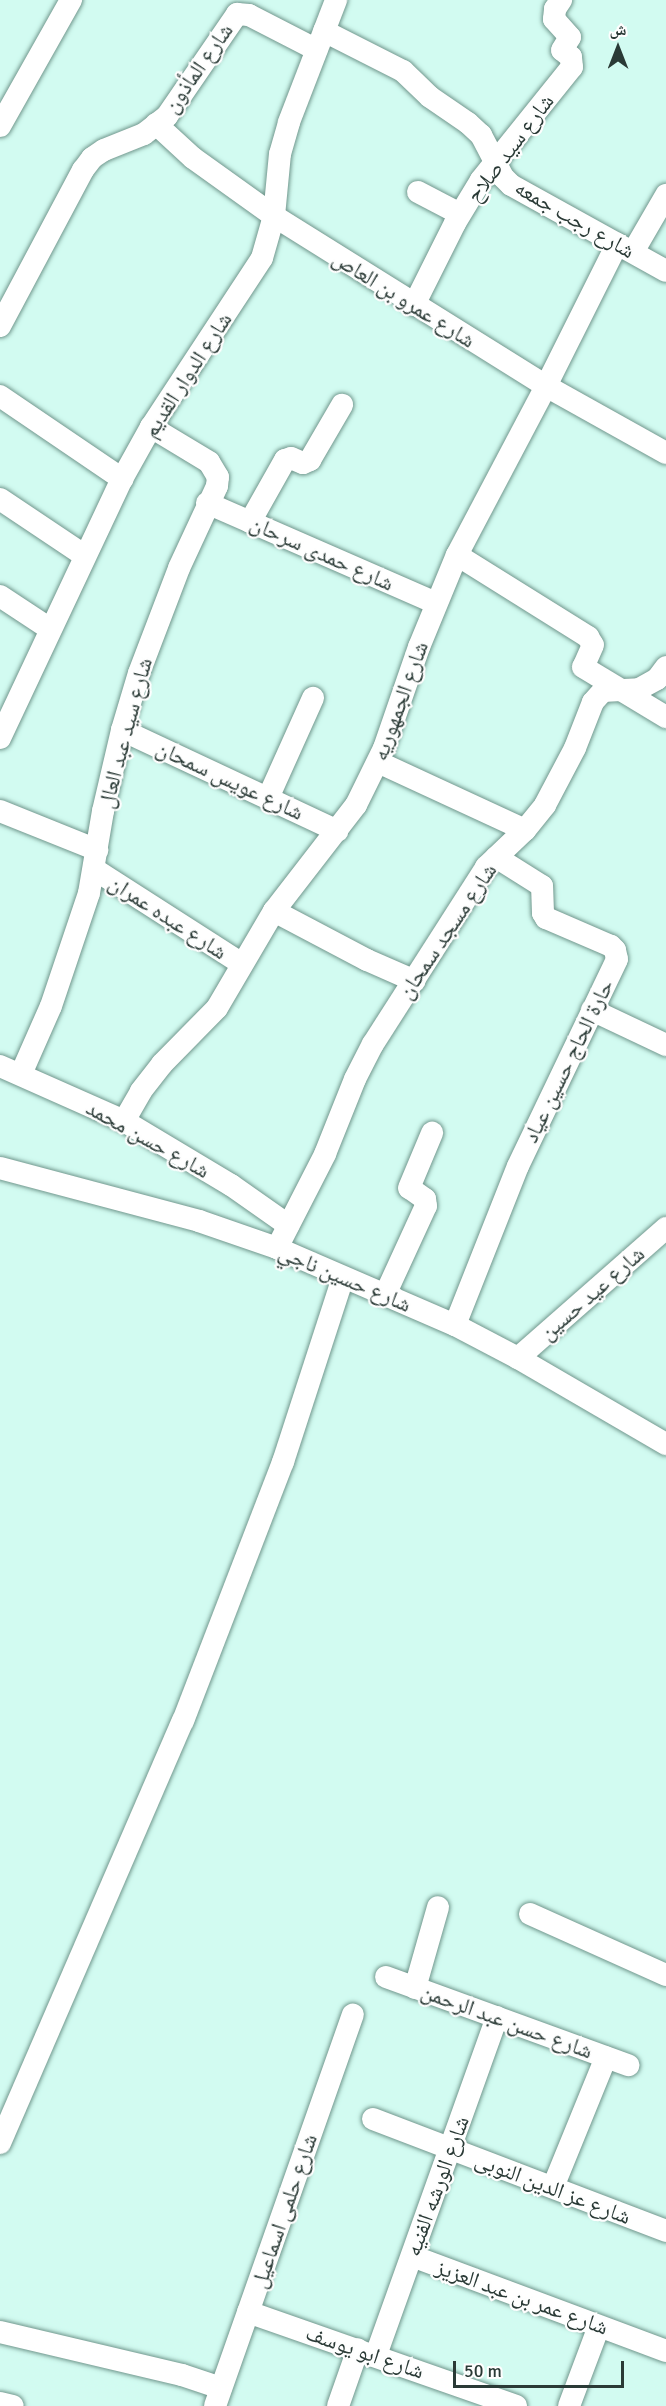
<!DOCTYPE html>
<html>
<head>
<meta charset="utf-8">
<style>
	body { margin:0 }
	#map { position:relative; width:666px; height:2406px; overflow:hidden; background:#d2fbf1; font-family:Signika,"Noto Naskh Arabic",sans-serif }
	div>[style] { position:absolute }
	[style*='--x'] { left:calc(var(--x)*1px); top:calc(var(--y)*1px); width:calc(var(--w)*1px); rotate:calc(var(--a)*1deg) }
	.roads { filter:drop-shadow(0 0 2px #71978d) drop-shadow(0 0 2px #71978d) }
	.minor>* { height:22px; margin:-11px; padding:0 11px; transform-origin:11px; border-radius:11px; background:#fff }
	span { translate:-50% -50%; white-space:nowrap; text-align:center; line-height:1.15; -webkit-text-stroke:4.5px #fefefe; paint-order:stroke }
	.street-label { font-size:22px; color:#2a3a36 }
	.north { position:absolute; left:588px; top:18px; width:60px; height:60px; -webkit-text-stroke:4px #fefefe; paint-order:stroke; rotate:0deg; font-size:16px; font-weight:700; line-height:24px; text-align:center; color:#2a3a36 }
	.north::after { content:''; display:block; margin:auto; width:21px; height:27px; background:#2a3a36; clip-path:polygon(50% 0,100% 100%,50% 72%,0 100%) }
	.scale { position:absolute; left:453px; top:2361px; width:171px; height:27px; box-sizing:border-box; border:3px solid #2a3a36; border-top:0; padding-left:8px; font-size:18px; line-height:21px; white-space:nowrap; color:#2a3a36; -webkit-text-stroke:4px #fefefe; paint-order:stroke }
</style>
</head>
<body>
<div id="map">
	<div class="roads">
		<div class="minor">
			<div style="--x:324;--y:31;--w:89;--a:26.9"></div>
			<div style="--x:403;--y:71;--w:37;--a:44"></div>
			<div style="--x:430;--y:97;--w:46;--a:34.4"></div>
			<div style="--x:468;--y:123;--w:18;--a:43"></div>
			<div style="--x:481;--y:135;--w:47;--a:62.4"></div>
			<div style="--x:503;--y:177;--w:11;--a:45"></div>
			<div style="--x:511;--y:185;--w:177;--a:29"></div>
			<div style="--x:156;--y:124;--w:50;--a:42.6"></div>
			<div style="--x:193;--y:158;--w:100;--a:35.6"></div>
			<div style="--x:274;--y:216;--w:321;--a:32"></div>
			<div style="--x:546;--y:386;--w:137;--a:29.2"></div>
			<div style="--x:0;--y:126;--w:145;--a:-60.6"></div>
			<div style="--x:418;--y:192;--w:47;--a:27.6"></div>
			<div style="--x:633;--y:252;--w:66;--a:-59.9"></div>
			<div style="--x:414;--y:305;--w:92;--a:-63.4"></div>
			<div style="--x:455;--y:223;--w:50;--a:-58.8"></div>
			<div style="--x:481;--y:180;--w:145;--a:-51.2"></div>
			<div style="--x:572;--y:67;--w:10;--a:-96"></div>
			<div style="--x:571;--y:57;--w:11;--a:-142"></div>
			<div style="--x:562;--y:50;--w:15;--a:-58"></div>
			<div style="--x:570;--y:37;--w:24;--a:-132"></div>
			<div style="--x:554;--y:19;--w:10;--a:-84"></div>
			<div style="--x:555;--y:9;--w:11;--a:-56"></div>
			<div style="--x:0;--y:326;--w:177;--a:-62"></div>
			<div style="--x:83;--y:170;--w:15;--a:-53"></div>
			<div style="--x:92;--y:158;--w:14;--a:-34"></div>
			<div style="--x:104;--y:150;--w:43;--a:-21.8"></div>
			<div style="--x:144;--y:134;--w:29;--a:-38"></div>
			<div style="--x:167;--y:116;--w:124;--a:-55.5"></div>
			<div style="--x:237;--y:14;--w:12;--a:5"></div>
			<div style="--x:249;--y:15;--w:76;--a:27.2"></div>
			<div style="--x:0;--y:396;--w:148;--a:34.2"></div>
			<div style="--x:0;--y:499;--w:102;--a:33.8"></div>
			<div style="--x:207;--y:503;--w:250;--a:23.6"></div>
			<div style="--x:250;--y:522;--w:71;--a:-60.6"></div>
			<div style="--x:285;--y:460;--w:6;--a:-18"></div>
			<div style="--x:291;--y:458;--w:13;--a:23"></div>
			<div style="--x:303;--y:463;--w:8;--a:-23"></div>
			<div style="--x:310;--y:460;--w:64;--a:-59.8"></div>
			<div style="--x:457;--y:555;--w:155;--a:32"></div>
			<div style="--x:588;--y:637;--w:9;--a:58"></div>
			<div style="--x:593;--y:645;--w:24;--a:114"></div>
			<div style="--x:583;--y:667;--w:97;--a:31.1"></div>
			<div style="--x:0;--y:596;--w:60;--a:33.4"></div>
			<div style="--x:122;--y:730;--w:238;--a:25.1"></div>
			<div style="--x:0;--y:738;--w:286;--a:-64.8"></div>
			<div style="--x:122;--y:479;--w:60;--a:-60.9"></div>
			<div style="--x:151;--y:427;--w:202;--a:-56.7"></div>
			<div style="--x:262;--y:258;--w:44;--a:-74.1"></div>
			<div style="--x:274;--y:216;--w:62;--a:-84.5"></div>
			<div style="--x:280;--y:154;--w:33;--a:-74"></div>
			<div style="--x:289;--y:122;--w:131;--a:-68.9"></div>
			<div style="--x:378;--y:762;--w:162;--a:24.8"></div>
			<div style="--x:268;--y:798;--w:110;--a:-65.8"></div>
			<div style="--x:0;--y:811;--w:105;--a:21.9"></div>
			<div style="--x:94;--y:869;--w:176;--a:32.7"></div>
			<div style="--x:274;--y:911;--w:105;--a:27.8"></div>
			<div style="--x:367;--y:960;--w:52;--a:23.6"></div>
			<div style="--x:592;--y:1010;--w:82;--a:25.3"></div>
			<div style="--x:0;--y:1066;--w:136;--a:23.9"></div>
			<div style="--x:124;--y:1121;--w:125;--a:30.9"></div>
			<div style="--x:231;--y:1185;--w:70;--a:35.1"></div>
			<div style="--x:21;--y:1074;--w:74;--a:-66.2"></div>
			<div style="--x:51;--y:1006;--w:119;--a:-71.4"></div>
			<div style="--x:89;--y:893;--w:83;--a:-80.3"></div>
			<div style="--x:103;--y:811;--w:83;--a:-76.8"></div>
			<div style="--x:122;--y:730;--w:59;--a:-73.4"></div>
			<div style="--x:139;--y:673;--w:112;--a:-69.1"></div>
			<div style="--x:179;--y:568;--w:90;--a:-65.1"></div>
			<div style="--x:217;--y:486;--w:9;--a:-84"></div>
			<div style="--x:218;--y:477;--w:17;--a:-121"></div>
			<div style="--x:209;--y:462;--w:68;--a:-148.9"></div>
			<div style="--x:124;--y:1121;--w:34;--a:-60"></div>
			<div style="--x:141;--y:1091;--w:34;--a:-52"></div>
			<div style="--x:162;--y:1064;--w:78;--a:-45.5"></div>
			<div style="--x:217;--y:1008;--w:113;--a:-59.6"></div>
			<div style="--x:274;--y:911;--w:134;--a:-52.3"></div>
			<div style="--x:356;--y:805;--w:64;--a:-63.8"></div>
			<div style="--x:384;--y:748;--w:107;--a:-70.9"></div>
			<div style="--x:419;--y:647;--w:100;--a:-67.6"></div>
			<div style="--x:457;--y:555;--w:191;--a:-62.2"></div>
			<div style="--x:546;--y:386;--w:159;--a:-63.4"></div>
			<div style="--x:0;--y:1168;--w:206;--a:14.9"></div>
			<div style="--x:199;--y:1221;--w:83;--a:19.1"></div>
			<div style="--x:277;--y:1248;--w:194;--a:23.4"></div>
			<div style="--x:455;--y:1325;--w:71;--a:27.6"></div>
			<div style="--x:518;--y:1358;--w:171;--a:30.2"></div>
			<div style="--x:277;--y:1248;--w:106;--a:-62.9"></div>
			<div style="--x:325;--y:1154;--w:81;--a:-68.2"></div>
			<div style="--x:355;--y:1079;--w:39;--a:-63"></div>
			<div style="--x:373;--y:1044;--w:210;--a:-57.4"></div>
			<div style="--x:486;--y:867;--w:54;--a:-43.5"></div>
			<div style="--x:525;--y:830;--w:32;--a:-51"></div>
			<div style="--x:545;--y:805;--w:64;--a:-62.2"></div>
			<div style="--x:575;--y:748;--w:49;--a:-68.6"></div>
			<div style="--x:593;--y:702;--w:15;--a:-48"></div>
			<div style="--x:603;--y:691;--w:36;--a:-3"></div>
			<div style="--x:639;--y:689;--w:21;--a:-29"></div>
			<div style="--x:657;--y:679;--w:15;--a:-53"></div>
			<div style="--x:385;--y:1295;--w:98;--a:-65.3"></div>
			<div style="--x:426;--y:1206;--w:7;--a:-98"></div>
			<div style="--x:425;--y:1199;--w:19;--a:-145"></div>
			<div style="--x:409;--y:1188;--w:60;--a:-67.3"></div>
			<div style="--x:455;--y:1325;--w:171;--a:-68.4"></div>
			<div style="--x:518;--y:1166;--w:229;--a:-64.4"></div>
			<div style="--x:617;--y:959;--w:9;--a:-103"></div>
			<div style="--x:615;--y:950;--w:6;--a:-135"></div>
			<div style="--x:611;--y:946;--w:71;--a:-156.7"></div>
			<div style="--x:546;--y:918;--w:6;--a:-121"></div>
			<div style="--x:543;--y:913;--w:27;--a:-92"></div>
			<div style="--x:542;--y:886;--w:54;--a:-147.8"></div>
			<div style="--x:518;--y:1358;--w:197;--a:-41.3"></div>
			<div style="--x:530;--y:1914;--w:149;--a:24.2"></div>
			<div style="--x:386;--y:1977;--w:258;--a:20"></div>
			<div style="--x:415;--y:1988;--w:84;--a:-74.1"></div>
			<div style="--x:373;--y:2119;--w:314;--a:20.9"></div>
			<div style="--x:0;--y:2143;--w:460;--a:-66.6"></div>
			<div style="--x:183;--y:1721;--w:278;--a:-68.9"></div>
			<div style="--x:283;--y:1462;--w:194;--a:-72"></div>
			<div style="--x:553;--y:2187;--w:140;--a:-67.8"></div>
			<div style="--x:412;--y:2256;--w:271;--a:20.5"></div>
			<div style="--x:248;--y:2312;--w:284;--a:19.3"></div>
			<div style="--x:0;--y:2332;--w:187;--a:13.3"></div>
			<div style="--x:182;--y:2375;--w:41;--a:18.4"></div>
			<div style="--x:376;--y:2355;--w:359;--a:-70.3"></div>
			<div style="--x:0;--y:2403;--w:13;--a:13"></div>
			<div style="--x:215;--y:2406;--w:415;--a:-70.6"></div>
			<div style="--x:338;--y:2406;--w:60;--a:-70.7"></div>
			<div style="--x:569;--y:2406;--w:85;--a:-69.4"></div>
		</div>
	</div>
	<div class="street-label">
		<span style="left:198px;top:68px;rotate:-55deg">شارع المأذون</span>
		<span style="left:510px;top:148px;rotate:-53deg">شارع سيد صلاح</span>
		<span style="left:575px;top:219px;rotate:30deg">شارع رجب جمعه</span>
		<span style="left:404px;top:299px;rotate:32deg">شارع عمرو بن العاص</span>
		<span style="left:187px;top:375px;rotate:-57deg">شارع الدوار القديم</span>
		<span style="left:322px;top:553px;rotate:24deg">شارع حمدى سرحان</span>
		<span style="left:400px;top:701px;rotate:-70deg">شارع الجمهوريه</span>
		<span style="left:125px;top:733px;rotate:-75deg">شارع سيد عبد العال</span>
		<span style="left:230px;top:780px;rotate:25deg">شارع عويس سمحان</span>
		<span style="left:168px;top:917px;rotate:33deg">شارع عبده عمران</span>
		<span style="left:447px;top:931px;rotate:-56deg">شارع مسجد سمحان</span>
		<span style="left:568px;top:1061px;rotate:-64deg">حارة الحاج حسين عياد</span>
		<span style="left:148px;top:1139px;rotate:29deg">شارع حسن محمد</span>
		<span style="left:345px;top:1278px;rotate:23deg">شارع حسين ناجي</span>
		<span style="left:592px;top:1293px;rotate:-41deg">شارع عيد حسين</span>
		<span style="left:507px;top:2021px;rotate:20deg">شارع حسن عبد الرحمن</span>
		<span style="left:437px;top:2186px;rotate:-70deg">شارع الورشه الفنيه</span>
		<span style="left:553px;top:2188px;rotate:21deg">شارع عز الدين النوبى</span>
		<span style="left:284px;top:2211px;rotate:-71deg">شارع حلمى اسماعيل</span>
		<span style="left:522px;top:2297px;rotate:20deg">شارع عمر بن عبد العزيز</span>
		<span style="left:365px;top:2352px;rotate:19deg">شارع ابو يوسف</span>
	</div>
	<div class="north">ش</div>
	<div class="scale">50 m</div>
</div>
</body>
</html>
